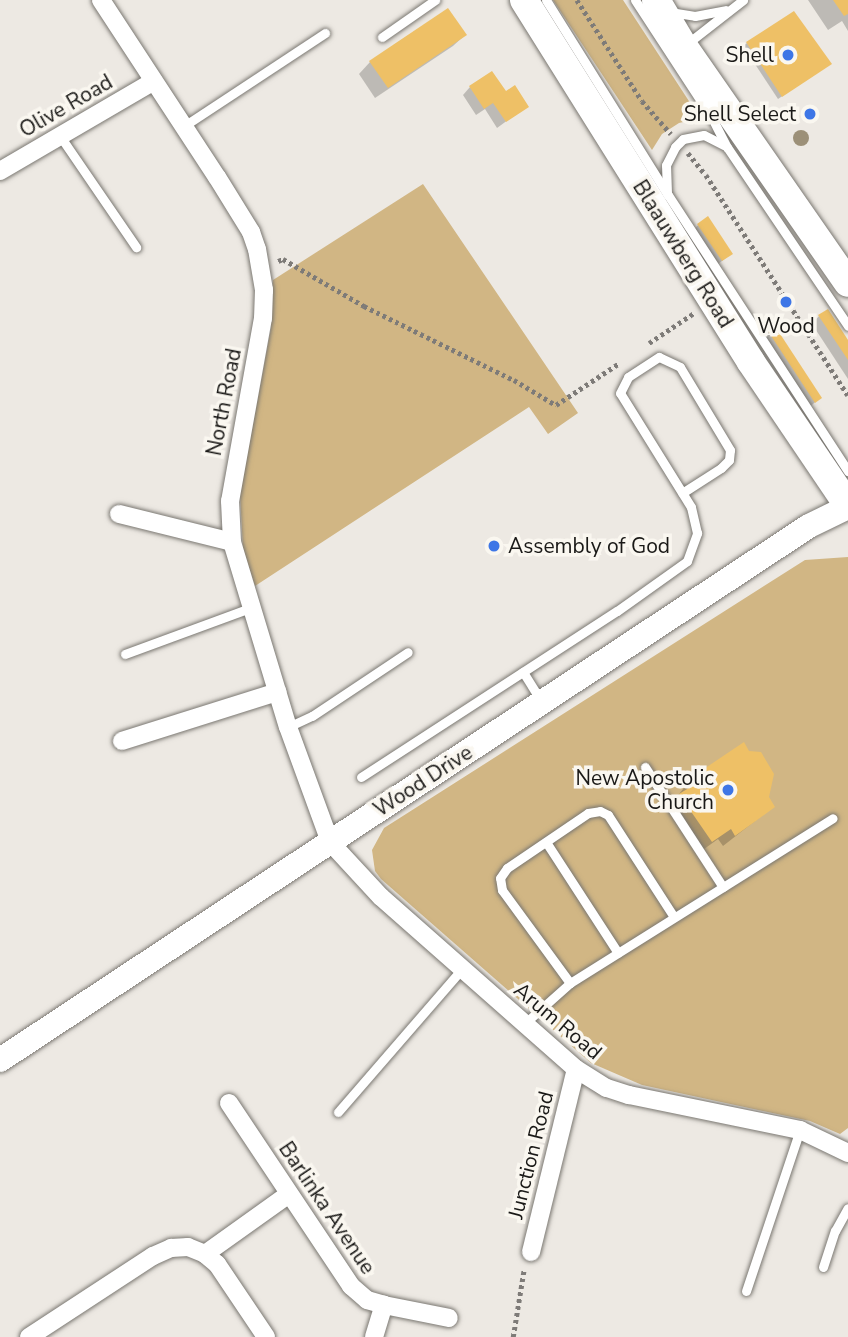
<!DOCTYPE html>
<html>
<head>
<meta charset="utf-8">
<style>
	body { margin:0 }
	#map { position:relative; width:848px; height:1337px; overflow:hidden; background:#ede9e3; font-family:"Nunito Sans",sans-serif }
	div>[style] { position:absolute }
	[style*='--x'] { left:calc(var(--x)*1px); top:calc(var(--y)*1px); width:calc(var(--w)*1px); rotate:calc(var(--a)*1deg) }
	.green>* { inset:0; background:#d1b684 }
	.shadow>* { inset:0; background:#0003 }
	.building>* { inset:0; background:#eec066 }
	.path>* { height:4.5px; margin-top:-2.25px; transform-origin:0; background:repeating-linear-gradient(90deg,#7e7b78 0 3.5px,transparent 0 7px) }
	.roads { filter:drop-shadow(0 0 2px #7a7771) drop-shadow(0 0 2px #7a7771) }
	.lane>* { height:9px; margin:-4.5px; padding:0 4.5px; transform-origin:4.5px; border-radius:4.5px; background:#fff }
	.street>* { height:18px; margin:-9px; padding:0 9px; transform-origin:9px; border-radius:9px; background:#fff }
	.secondary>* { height:24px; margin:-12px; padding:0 12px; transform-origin:12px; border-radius:12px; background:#fff }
	.primary>* { height:28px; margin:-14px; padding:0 14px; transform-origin:14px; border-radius:14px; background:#fff }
	.trees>* { width:16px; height:16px; margin:-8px; border-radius:50%; background:#9c9078 }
	.dots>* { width:19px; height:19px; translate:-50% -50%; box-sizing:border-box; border:4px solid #faf7f0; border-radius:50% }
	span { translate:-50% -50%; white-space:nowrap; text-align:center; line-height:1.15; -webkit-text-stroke:7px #faf7f0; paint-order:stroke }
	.poi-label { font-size:21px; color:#1a1917 }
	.right { translate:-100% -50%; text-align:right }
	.left { translate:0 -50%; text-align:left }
	.street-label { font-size:21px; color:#1a1917 }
</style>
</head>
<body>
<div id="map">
	<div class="green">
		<div style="clip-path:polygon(553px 0,623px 0,700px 118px,679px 123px,662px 134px,652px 150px)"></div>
		<div style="clip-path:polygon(423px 184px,578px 413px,548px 434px,529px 407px,255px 586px,243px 549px,240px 494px,271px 328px,273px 280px)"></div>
		<div style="clip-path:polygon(848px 557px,848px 1128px,840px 1134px,810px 1121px,642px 1085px,591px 1063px,381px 879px,375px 871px,372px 850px,384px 828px,805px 560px)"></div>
	</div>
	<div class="shadow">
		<div style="clip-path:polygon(808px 0,848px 0,848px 31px,842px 21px,828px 30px)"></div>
		<div style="clip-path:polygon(465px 35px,453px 46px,375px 98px,359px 74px,370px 62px)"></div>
		<div style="clip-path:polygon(747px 43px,826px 67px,778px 99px,743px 46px)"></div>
		<div style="clip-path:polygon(470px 87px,505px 94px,526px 107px,497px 128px,485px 109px,476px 115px,463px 95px)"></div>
		<div style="clip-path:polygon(698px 225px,731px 254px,713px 268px,691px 233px)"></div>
		<div style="clip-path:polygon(819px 316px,848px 343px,848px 379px,812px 324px)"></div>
		<div style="clip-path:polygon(765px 326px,820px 398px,807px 409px,757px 334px)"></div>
		<div style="clip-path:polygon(748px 753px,773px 807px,723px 846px,718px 839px,700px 852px,669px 807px,690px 780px)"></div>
	</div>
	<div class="building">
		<div style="clip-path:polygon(833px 0,848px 0,848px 14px,844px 16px)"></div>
		<div style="clip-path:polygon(448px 8px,467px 35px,388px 88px,369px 61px)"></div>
		<div style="clip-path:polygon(794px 11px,832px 64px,782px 97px,746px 42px)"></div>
		<div style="clip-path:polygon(492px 71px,506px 91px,515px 85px,529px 107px,506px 122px,493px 103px,484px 109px,469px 86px)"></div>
		<div style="clip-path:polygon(708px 216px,733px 254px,722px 261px,697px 224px)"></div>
		<div style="clip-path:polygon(828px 309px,848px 340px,848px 360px,818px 315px)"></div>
		<div style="clip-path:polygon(771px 320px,822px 398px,815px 403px,764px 325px)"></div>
		<div style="clip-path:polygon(744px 742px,749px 751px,761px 752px,774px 774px,769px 797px,775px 807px,735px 836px,731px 829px,712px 842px,679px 794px,692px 786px,689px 779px)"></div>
	</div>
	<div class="path">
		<div style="--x:577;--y:0;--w:120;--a:57.2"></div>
		<div style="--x:642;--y:101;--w:44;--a:48.7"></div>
		<div style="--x:688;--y:153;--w:28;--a:51"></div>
		<div style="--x:706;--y:175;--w:262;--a:57.2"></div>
		<div style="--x:278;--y:261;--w:5;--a:-22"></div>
		<div style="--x:283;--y:259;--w:94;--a:30.1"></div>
		<div style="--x:364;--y:306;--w:167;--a:26.3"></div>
		<div style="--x:514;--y:380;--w:49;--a:30.8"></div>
		<div style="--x:556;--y:405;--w:74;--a:-33.5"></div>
		<div style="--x:649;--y:343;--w:54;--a:-33.7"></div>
		<div style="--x:513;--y:1337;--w:69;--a:-80.8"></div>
	</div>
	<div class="roads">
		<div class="lane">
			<div style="--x:546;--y:0;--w:230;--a:58"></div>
			<div style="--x:668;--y:195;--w:330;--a:56.9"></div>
			<div style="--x:635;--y:0;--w:141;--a:56.9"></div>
			<div style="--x:712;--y:118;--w:33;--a:63"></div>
			<div style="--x:727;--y:147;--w:216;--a:55.9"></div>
			<div style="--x:670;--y:12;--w:25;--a:9"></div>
			<div style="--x:695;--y:16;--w:31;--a:-11"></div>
			<div style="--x:382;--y:37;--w:65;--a:-34.9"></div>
			<div style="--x:688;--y:43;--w:70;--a:-38"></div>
			<div style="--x:184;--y:126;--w:169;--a:-33.4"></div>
			<div style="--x:60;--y:136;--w:135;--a:55.6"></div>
			<div style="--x:667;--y:193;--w:28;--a:-92"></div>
			<div style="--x:666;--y:165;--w:20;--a:-63"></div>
			<div style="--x:675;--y:147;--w:11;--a:-45"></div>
			<div style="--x:683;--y:139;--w:21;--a:-11"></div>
			<div style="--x:704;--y:135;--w:22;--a:27"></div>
			<div style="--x:125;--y:654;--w:133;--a:-20.2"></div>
			<div style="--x:523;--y:672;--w:34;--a:58"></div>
			<div style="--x:288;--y:727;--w:26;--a:-25"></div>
			<div style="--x:312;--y:716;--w:115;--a:-33.7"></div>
			<div style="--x:645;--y:767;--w:143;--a:57"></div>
			<div style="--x:361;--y:777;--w:305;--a:-33"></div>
			<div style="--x:617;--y:611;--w:86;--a:-35.5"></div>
			<div style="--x:687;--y:561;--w:30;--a:-70"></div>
			<div style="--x:697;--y:533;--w:27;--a:-103"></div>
			<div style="--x:691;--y:507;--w:134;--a:-121.9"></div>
			<div style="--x:620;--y:393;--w:18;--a:-63"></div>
			<div style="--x:628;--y:377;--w:37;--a:-33"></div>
			<div style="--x:659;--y:357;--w:23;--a:25"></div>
			<div style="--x:680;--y:367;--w:97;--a:58.9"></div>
			<div style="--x:730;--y:450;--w:10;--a:96"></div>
			<div style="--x:729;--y:460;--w:11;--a:135"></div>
			<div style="--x:721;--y:468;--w:46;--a:147.3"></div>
			<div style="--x:546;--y:842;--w:132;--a:57"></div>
			<div style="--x:570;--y:983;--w:115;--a:-126.2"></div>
			<div style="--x:502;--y:890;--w:12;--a:-99"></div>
			<div style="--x:500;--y:878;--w:12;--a:-55"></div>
			<div style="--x:507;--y:868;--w:98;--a:-34.2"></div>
			<div style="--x:588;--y:813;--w:12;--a:-9"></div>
			<div style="--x:600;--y:811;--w:9;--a:27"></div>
			<div style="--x:608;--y:815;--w:121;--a:57.1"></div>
			<div style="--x:524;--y:1024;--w:62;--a:-41.7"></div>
			<div style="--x:570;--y:983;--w:310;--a:-32.1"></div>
			<div style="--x:338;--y:1112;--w:189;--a:-49.1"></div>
			<div style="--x:823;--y:1267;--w:38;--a:-72"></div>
			<div style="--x:835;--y:1231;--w:26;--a:-61"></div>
			<div style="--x:746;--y:1291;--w:170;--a:-71.5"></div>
		</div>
		<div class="street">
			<div style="--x:101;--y:0;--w:212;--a:56.8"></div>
			<div style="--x:217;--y:177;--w:65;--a:58.3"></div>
			<div style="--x:251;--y:232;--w:18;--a:71"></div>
			<div style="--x:257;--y:249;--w:42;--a:80.3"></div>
			<div style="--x:264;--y:290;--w:28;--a:92"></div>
			<div style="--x:263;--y:318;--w:186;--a:100.2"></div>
			<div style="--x:230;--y:501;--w:41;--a:87.2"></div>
			<div style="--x:232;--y:542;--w:193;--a:73.2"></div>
			<div style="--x:288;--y:727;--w:122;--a:69.9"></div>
			<div style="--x:330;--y:842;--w:75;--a:47.2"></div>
			<div style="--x:381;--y:897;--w:260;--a:41.4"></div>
			<div style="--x:576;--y:1069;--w:36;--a:32"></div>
			<div style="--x:607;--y:1088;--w:23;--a:18"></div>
			<div style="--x:629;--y:1095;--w:175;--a:11.6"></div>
			<div style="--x:800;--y:1130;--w:53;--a:25.6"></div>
			<div style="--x:0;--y:171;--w:178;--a:-30.3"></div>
			<div style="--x:119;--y:514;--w:116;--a:13.9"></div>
			<div style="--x:122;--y:741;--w:163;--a:-17.5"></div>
			<div style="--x:229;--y:1103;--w:220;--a:56.3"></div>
			<div style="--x:351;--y:1286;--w:21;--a:41"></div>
			<div style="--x:367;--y:1300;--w:18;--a:16"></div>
			<div style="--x:384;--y:1305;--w:66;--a:11.3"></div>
			<div style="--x:531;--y:1252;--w:188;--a:-76.2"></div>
			<div style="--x:205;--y:1254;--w:103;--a:-35.5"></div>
			<div style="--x:29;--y:1337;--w:148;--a:-33.2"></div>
			<div style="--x:153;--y:1256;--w:20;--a:-24"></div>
			<div style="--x:171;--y:1248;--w:17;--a:-3"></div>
			<div style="--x:188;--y:1247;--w:18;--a:22"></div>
			<div style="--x:205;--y:1254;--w:16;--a:40"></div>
			<div style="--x:217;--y:1264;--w:88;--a:56.1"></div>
			<div style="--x:374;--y:1337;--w:34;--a:-73"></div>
		</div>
		<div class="secondary">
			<div style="--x:0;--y:1060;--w:969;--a:-33.43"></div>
			<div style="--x:809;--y:526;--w:43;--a:-26"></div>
		</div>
		<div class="primary">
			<div style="--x:524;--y:0;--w:427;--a:57.9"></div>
			<div style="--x:751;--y:362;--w:173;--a:55.9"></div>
			<div style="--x:656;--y:0;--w:55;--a:59.2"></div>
			<div style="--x:684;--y:47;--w:287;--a:55.2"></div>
		</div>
	</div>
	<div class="trees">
		<div style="left:801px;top:138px"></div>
	</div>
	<div class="dots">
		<div style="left:788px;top:55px;background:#3e76e6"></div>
		<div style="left:810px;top:114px;background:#3e76e6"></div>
		<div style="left:786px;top:302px;background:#3e76e6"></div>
		<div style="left:494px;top:546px;background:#3e76e6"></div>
		<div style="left:728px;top:790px;background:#3e76e6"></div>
	</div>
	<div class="poi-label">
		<span class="right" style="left:774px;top:55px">Shell</span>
		<span class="right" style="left:796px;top:114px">Shell Select</span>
		<span style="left:786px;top:326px">Wood</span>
		<span class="left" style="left:508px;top:546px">Assembly of God</span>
		<span class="right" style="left:714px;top:790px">New Apostolic<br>Church</span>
	</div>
	<div class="street-label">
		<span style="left:66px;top:106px;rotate:-30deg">Olive Road</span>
		<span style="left:683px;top:254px;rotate:58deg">Blaauwberg Road</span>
		<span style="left:224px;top:402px;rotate:-79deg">North Road</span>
		<span style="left:423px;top:781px;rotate:-33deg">Wood Drive</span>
		<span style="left:558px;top:1021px;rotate:40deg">Arum Road</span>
		<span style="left:531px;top:1155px;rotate:-76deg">Junction Road</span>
		<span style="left:327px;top:1208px;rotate:56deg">Barlinka Avenue</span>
	</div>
</div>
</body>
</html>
